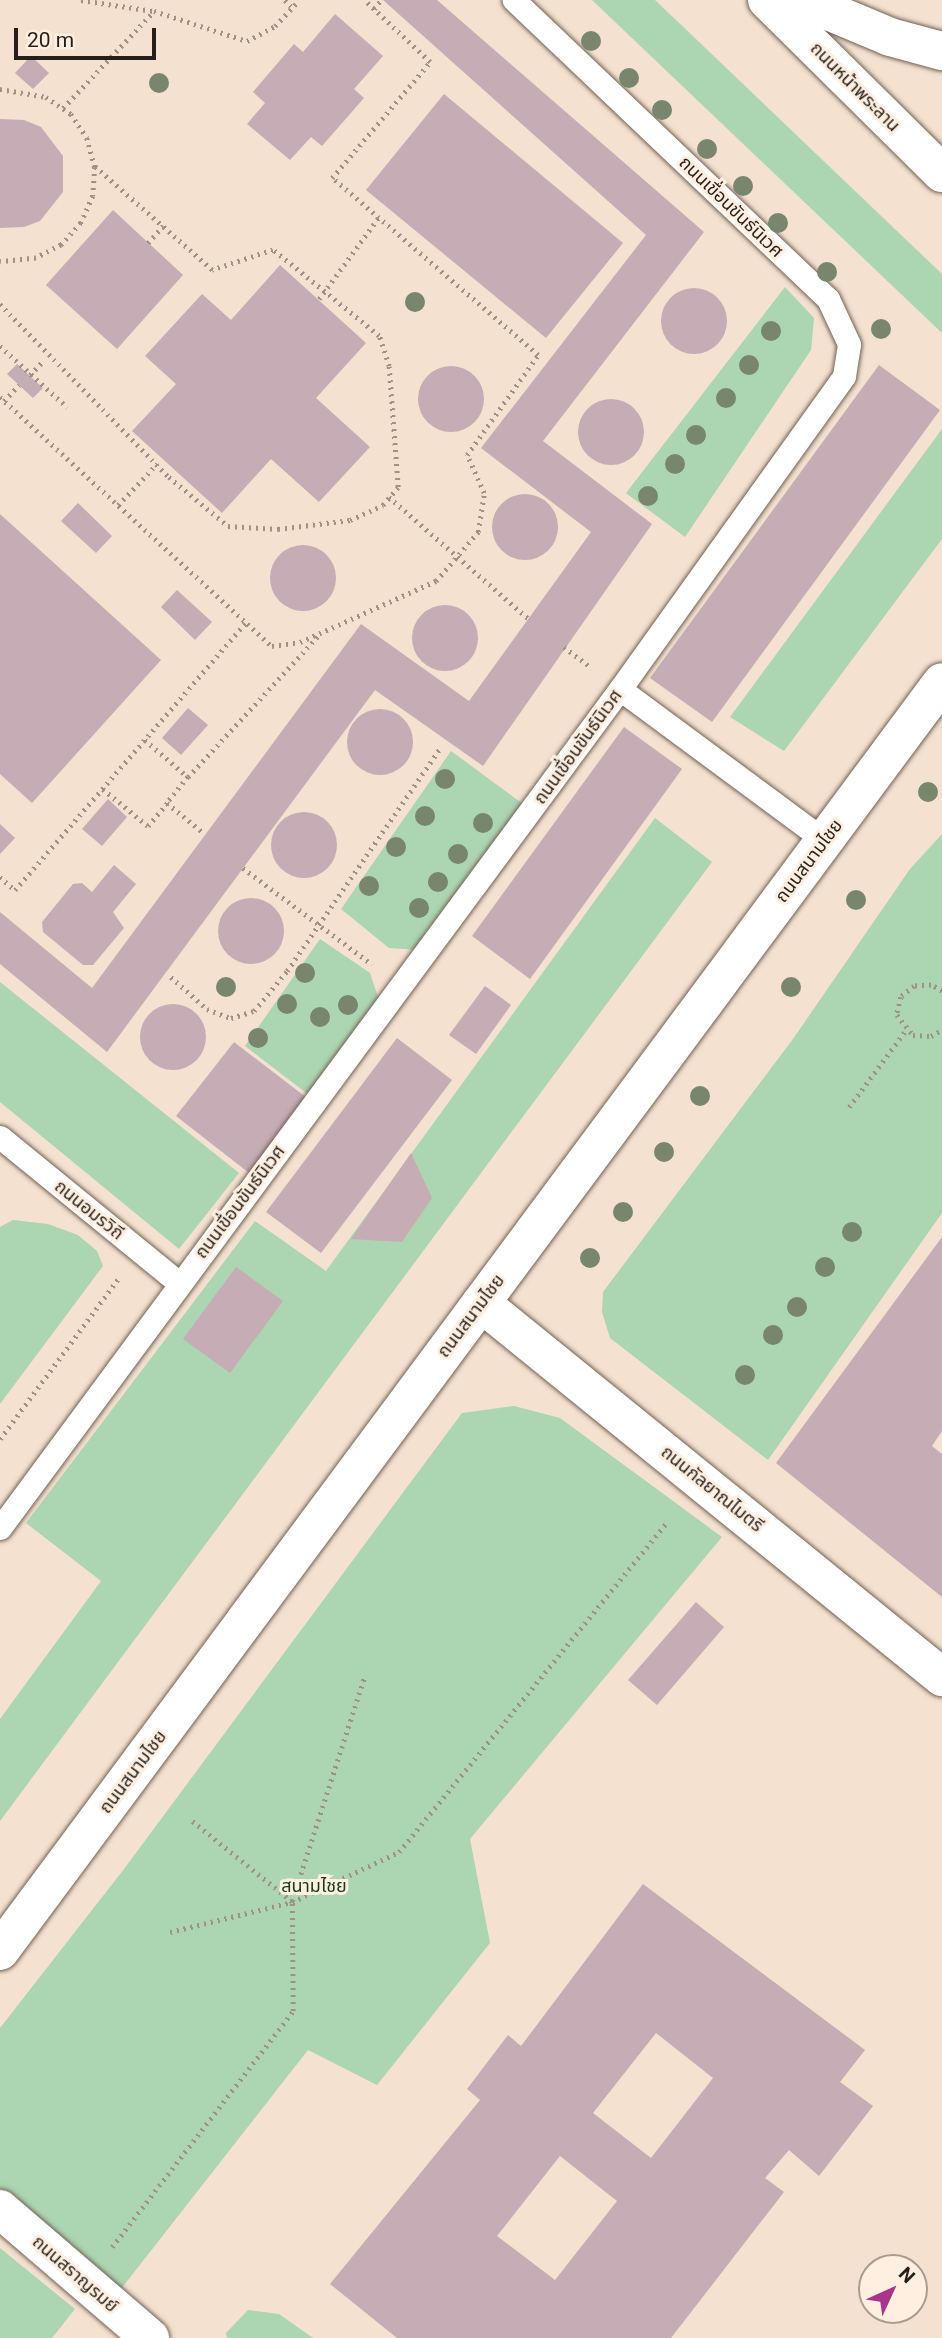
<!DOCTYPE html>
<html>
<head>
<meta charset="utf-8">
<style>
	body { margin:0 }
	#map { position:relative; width:942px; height:2338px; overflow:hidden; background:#f4e1d0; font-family:Roboto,"Noto Sans Thai",sans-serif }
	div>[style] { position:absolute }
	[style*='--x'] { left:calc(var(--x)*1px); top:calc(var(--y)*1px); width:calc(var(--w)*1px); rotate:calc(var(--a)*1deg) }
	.green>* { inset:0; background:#acd5b1 }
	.building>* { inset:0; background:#c5acb5 }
	.round { border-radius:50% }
	.path>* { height:4.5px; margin-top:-2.25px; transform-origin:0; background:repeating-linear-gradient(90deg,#9f9185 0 2px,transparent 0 7px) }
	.roads { filter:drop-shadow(0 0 2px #726153) drop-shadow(0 0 2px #726153) }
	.service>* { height:23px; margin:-11.5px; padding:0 11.5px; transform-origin:11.5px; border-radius:11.5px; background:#fff }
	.minor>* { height:38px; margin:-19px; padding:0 19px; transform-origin:19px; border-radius:19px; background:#fff }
	.tertiary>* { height:38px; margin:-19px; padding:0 19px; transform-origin:19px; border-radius:19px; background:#fff }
	.secondary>* { height:38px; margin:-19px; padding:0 19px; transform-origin:19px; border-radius:19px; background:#fff }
	.trees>* { width:20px; height:20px; margin:-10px; border-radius:50%; background:#78866d }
	span { translate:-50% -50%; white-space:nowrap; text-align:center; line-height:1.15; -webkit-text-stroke:6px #feefe1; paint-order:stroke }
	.street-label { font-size:18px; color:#261f19 }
	.park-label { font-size:18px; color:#123c1c }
	.north { position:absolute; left:858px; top:2254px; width:70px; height:70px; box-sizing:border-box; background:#feefe1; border:2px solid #a89c91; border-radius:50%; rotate:45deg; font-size:19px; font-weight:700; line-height:28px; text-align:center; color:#261f19 }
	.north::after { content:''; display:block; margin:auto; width:24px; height:32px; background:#a9348c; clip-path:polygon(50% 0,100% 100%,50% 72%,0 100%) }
	.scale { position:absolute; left:14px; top:28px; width:142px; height:32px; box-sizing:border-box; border:4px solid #261f19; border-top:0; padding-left:9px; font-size:21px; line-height:24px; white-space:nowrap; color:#261f19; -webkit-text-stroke:5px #feefe1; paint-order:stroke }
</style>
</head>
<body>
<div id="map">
	<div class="green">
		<div style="clip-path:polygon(592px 0,655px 0,942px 274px,942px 333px)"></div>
		<div style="clip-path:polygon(785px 287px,814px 318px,811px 350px,685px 537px,626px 493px)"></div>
		<div style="clip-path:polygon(942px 429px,942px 539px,784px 751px,730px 717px)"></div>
		<div style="clip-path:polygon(451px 751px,523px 804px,418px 950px,389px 948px,341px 909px)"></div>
		<div style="clip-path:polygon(655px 818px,712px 862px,0 1821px,0 1719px,101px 1581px,26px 1523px,255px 1221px,326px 1271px)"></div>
		<div style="clip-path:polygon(942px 834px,942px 1213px,768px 1460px,610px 1338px,602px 1312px,603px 1292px,793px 1039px,910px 869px)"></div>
		<div style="clip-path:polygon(320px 939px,370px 973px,379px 1000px,309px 1095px,245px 1046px)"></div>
		<div style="clip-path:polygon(0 982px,239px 1173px,179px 1249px,0 1102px)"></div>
		<div style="clip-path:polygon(13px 1220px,48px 1224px,78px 1235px,97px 1251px,103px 1266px,0 1404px,0 1227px)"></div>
		<div style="clip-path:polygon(514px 1406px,560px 1418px,722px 1537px,470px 1839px,490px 1943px,377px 2085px,308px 2050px,121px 2289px,0 2189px,0 2028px,124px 1869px,462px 1413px)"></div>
		<div style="clip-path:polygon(0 2248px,75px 2309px,52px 2338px,0 2338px)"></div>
		<div style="clip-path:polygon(248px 2310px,279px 2314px,313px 2338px,227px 2338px,226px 2333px)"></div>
	</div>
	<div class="building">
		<div style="clip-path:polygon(383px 0,437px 0,704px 232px,543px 441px,652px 524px,483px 766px,375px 690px,107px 1052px,0 964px,0 912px,92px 988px,361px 624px,469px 701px,591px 532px,481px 448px,646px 235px)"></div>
		<div style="clip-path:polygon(335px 14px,383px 56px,354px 89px,364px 98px,322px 146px,311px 137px,290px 160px,247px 124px,265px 103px,253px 92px,294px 44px,303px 52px)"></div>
		<div style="clip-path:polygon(31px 56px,49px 73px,33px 89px,15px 73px)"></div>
		<div style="clip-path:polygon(444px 94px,623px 243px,546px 338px,366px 190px)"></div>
		<div style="clip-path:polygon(0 119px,24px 120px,41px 127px,63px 156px,63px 192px,40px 221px,24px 227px,0 228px)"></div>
		<div style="clip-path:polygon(113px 210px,183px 275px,117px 349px,46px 285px)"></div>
		<div style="clip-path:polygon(280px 265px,366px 343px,316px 398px,370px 447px,319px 502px,271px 459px,222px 513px,132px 431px,176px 384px,145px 356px,202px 294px,231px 320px)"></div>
		<div class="round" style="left:661px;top:288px;width:66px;height:66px"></div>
		<div style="clip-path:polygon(17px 364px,43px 388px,33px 398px,7px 374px)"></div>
		<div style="clip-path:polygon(879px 365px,940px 410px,712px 722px,650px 678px)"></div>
		<div class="round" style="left:418px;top:366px;width:66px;height:66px"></div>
		<div class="round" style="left:578px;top:399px;width:66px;height:66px"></div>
		<div class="round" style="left:492px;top:494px;width:66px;height:66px"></div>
		<div style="clip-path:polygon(78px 503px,112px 536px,96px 553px,61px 521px)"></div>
		<div style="clip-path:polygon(0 514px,161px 660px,32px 803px,0 774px)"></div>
		<div class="round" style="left:270px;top:545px;width:66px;height:66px"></div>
		<div style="clip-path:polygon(177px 590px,212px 622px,195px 640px,161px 607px)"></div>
		<div class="round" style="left:412px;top:605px;width:66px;height:66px"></div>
		<div style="clip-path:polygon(188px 708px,208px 725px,181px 755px,162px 738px)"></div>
		<div class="round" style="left:347px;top:709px;width:66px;height:66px"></div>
		<div style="clip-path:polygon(624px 727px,682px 769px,530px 979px,472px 936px)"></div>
		<div style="clip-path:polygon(108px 799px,127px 817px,102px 846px,82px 829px)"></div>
		<div class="round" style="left:271px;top:812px;width:66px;height:66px"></div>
		<div style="clip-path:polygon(0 824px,15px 838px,0 854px)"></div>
		<div style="clip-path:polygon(114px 865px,136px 884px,113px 912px,124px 928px,93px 965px,83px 965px,43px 932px,42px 922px,73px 884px,82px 883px,92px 892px)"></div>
		<div class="round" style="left:218px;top:898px;width:66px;height:66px"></div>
		<div style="clip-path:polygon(485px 986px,511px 1005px,476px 1054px,449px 1035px)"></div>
		<div class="round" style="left:140px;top:1004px;width:66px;height:66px"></div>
		<div style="clip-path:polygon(397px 1038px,452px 1080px,321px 1253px,266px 1212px)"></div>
		<div style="clip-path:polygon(234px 1042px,307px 1098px,249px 1173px,176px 1116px)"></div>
		<div style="clip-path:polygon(411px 1153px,432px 1198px,402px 1242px,351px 1239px)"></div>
		<div style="clip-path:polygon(942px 1237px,942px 1431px,932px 1446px,942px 1454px,942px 1597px,776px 1463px)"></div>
		<div style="clip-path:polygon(236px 1267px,283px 1301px,230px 1373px,183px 1339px)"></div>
		<div style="clip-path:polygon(696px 1602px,724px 1627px,657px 1705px,628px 1680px)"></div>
		<div style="clip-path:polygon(evenodd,643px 1884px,865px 2050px,840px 2082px,873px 2106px,819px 2176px,789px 2150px,765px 2178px,784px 2192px,671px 2338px,397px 2338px,330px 2284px,480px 2100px,467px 2089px,508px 2035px,521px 2046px,643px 1884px,656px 2033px,713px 2078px,651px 2158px,593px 2113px,656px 2033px,643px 1884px,560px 2156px,617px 2201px,555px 2280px,497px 2236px,560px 2156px)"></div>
	</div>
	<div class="path">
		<div style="--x:81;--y:0;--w:73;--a:8.7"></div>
		<div style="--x:285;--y:0;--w:10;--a:45"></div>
		<div style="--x:374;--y:9;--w:11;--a:-52"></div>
		<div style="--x:0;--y:89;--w:47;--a:9.9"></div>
		<div style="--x:46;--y:97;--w:30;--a:34"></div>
		<div style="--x:71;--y:114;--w:29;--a:56"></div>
		<div style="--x:87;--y:138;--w:30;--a:75"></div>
		<div style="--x:95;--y:167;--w:29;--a:94"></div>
		<div style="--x:93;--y:196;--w:30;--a:114"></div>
		<div style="--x:81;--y:223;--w:30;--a:132"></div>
		<div style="--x:61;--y:245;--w:28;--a:153"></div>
		<div style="--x:36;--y:258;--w:36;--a:174"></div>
		<div style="--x:63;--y:108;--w:133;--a:-46.8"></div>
		<div style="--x:154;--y:11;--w:98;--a:17.9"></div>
		<div style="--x:247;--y:41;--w:32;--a:-28"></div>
		<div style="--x:275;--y:26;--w:35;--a:-47"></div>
		<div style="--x:148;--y:243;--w:23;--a:-49"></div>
		<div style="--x:319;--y:299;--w:102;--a:-53.8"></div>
		<div style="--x:0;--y:304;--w:242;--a:45.7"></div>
		<div style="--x:169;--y:477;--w:77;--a:39.7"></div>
		<div style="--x:228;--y:526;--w:50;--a:3.4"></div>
		<div style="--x:278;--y:529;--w:73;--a:-7.1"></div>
		<div style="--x:350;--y:520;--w:36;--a:-24"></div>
		<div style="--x:383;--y:505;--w:23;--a:-50"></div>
		<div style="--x:398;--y:487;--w:121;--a:-94.3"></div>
		<div style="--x:389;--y:366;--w:32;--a:-108"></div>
		<div style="--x:379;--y:336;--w:136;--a:-140.9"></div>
		<div style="--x:273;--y:250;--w:64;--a:161.8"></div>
		<div style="--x:212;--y:270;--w:156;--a:-138.6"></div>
		<div style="--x:0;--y:346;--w:91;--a:42.3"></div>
		<div style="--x:30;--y:375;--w:18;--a:-47"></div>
		<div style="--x:0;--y:397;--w:369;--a:42.5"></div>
		<div style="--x:272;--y:646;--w:28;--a:-8"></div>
		<div style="--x:300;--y:642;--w:149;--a:-24.2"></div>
		<div style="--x:436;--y:581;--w:65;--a:-49.4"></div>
		<div style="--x:478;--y:532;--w:39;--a:-81"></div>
		<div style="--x:484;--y:493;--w:42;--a:-114.1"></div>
		<div style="--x:467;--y:455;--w:123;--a:-54.6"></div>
		<div style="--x:538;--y:355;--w:272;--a:-139.3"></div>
		<div style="--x:332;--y:178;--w:152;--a:-49.8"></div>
		<div style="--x:430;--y:62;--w:91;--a:-136.8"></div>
		<div style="--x:4;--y:401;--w:22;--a:-47"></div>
		<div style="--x:389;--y:497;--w:186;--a:41.1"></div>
		<div style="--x:118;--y:505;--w:57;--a:-46.4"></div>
		<div style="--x:564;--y:647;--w:35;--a:37"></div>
		<div style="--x:145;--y:740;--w:57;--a:40.7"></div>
		<div style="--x:188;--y:777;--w:33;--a:129"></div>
		<div style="--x:188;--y:777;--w:195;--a:-47.3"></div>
		<div style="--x:103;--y:789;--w:58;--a:39.4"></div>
		<div style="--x:148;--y:826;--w:30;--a:-50"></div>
		<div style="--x:167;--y:803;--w:49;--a:39.2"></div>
		<div style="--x:243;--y:868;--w:161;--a:36.7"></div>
		<div style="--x:0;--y:877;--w:20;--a:41"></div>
		<div style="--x:15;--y:890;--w:354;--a:-49.2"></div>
		<div style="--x:171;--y:977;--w:48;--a:41.6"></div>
		<div style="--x:207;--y:1009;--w:26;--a:21"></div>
		<div style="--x:231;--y:1018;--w:24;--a:-17"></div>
		<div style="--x:254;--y:1011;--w:52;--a:-50.5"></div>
		<div style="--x:287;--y:971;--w:270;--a:-55.5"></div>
		<div style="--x:942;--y:991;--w:13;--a:-151"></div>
		<div style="--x:931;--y:985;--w:17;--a:177"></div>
		<div style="--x:914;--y:986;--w:17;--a:140"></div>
		<div style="--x:901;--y:997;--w:18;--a:103"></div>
		<div style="--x:897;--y:1015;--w:26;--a:51"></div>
		<div style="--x:913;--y:1035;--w:18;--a:3"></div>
		<div style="--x:931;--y:1036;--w:13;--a:-29"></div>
		<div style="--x:849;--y:1107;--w:96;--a:-53.5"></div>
		<div style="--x:0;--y:1439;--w:199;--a:-53.6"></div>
		<div style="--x:292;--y:1901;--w:234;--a:-72.1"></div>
		<div style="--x:170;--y:1932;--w:126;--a:-13.8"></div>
		<div style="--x:292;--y:1902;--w:118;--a:-25"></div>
		<div style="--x:399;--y:1852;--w:423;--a:-50.9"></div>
		<div style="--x:112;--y:2247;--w:297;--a:-52.5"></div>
		<div style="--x:293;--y:2011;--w:109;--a:-90.5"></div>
		<div style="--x:292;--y:1902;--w:132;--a:-141.1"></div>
	</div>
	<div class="roads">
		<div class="service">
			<div style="--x:620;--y:689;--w:254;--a:36.5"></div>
			<div style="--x:0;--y:1137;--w:231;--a:39.2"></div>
			<div style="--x:0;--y:1528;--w:1043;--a:-53.54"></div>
			<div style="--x:620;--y:689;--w:385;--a:-54.4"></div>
			<div style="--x:844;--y:376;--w:32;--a:-81"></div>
			<div style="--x:849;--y:344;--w:50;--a:-115"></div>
			<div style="--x:828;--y:299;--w:434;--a:-136.4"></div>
		</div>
		<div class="minor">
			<div style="--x:0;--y:2209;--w:198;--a:40.7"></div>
		</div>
		<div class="tertiary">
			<div style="--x:767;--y:0;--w:246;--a:44.7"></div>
		</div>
		<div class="secondary">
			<div style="--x:802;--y:0;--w:95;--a:22.8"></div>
			<div style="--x:890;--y:37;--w:54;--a:15.1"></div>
			<div style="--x:481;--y:1303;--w:594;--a:39.05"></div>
			<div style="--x:0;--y:1951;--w:1580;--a:-53.41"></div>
		</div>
	</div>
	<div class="trees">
		<div style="left:591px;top:41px"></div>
		<div style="left:629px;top:78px"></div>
		<div style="left:159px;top:83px"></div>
		<div style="left:662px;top:110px"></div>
		<div style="left:707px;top:149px"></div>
		<div style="left:743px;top:186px"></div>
		<div style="left:778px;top:223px"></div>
		<div style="left:827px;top:272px"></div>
		<div style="left:415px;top:302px"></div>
		<div style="left:881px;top:329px"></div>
		<div style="left:771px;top:331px"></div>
		<div style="left:749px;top:365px"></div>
		<div style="left:726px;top:398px"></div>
		<div style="left:696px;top:435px"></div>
		<div style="left:675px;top:464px"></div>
		<div style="left:648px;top:496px"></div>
		<div style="left:445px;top:779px"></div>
		<div style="left:928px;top:792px"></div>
		<div style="left:425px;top:816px"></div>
		<div style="left:483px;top:823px"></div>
		<div style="left:396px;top:847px"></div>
		<div style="left:458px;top:854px"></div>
		<div style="left:438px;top:882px"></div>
		<div style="left:369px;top:886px"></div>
		<div style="left:856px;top:900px"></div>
		<div style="left:419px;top:908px"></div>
		<div style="left:305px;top:973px"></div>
		<div style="left:226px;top:987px"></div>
		<div style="left:791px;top:987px"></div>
		<div style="left:287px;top:1004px"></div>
		<div style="left:348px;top:1005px"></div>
		<div style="left:320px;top:1017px"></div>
		<div style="left:258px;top:1038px"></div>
		<div style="left:700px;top:1096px"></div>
		<div style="left:664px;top:1152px"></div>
		<div style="left:623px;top:1212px"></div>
		<div style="left:852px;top:1232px"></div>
		<div style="left:590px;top:1258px"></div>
		<div style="left:825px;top:1267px"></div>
		<div style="left:797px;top:1307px"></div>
		<div style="left:773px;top:1335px"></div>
		<div style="left:745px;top:1375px"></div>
	</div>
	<div class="street-label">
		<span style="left:855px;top:87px;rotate:45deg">ถนนหน้าพระลาน</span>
		<span style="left:731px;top:207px;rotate:44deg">ถนนเขื่อนขันธ์นิเวศ</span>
		<span style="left:578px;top:747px;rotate:-54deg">ถนนเขื่อนขันธ์นิเวศ</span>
		<span style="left:809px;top:861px;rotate:-53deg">ถนนสนามไชย</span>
		<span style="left:240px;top:1202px;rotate:-53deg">ถนนเขื่อนขันธ์นิเวศ</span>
		<span style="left:89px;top:1210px;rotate:39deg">ถนนอมรวิถี</span>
		<span style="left:471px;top:1316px;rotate:-53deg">ถนนสนามไชย</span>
		<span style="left:712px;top:1489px;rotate:39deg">ถนนกัลยาณไมตรี</span>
		<span style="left:133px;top:1772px;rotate:-53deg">ถนนสนามไชย</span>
		<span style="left:75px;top:2274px;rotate:41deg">ถนนสราญรมย์</span>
	</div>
	<div class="park-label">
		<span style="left:314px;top:1886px">สนามไชย</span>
	</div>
	<div class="north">N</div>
	<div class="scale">20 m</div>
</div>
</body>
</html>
